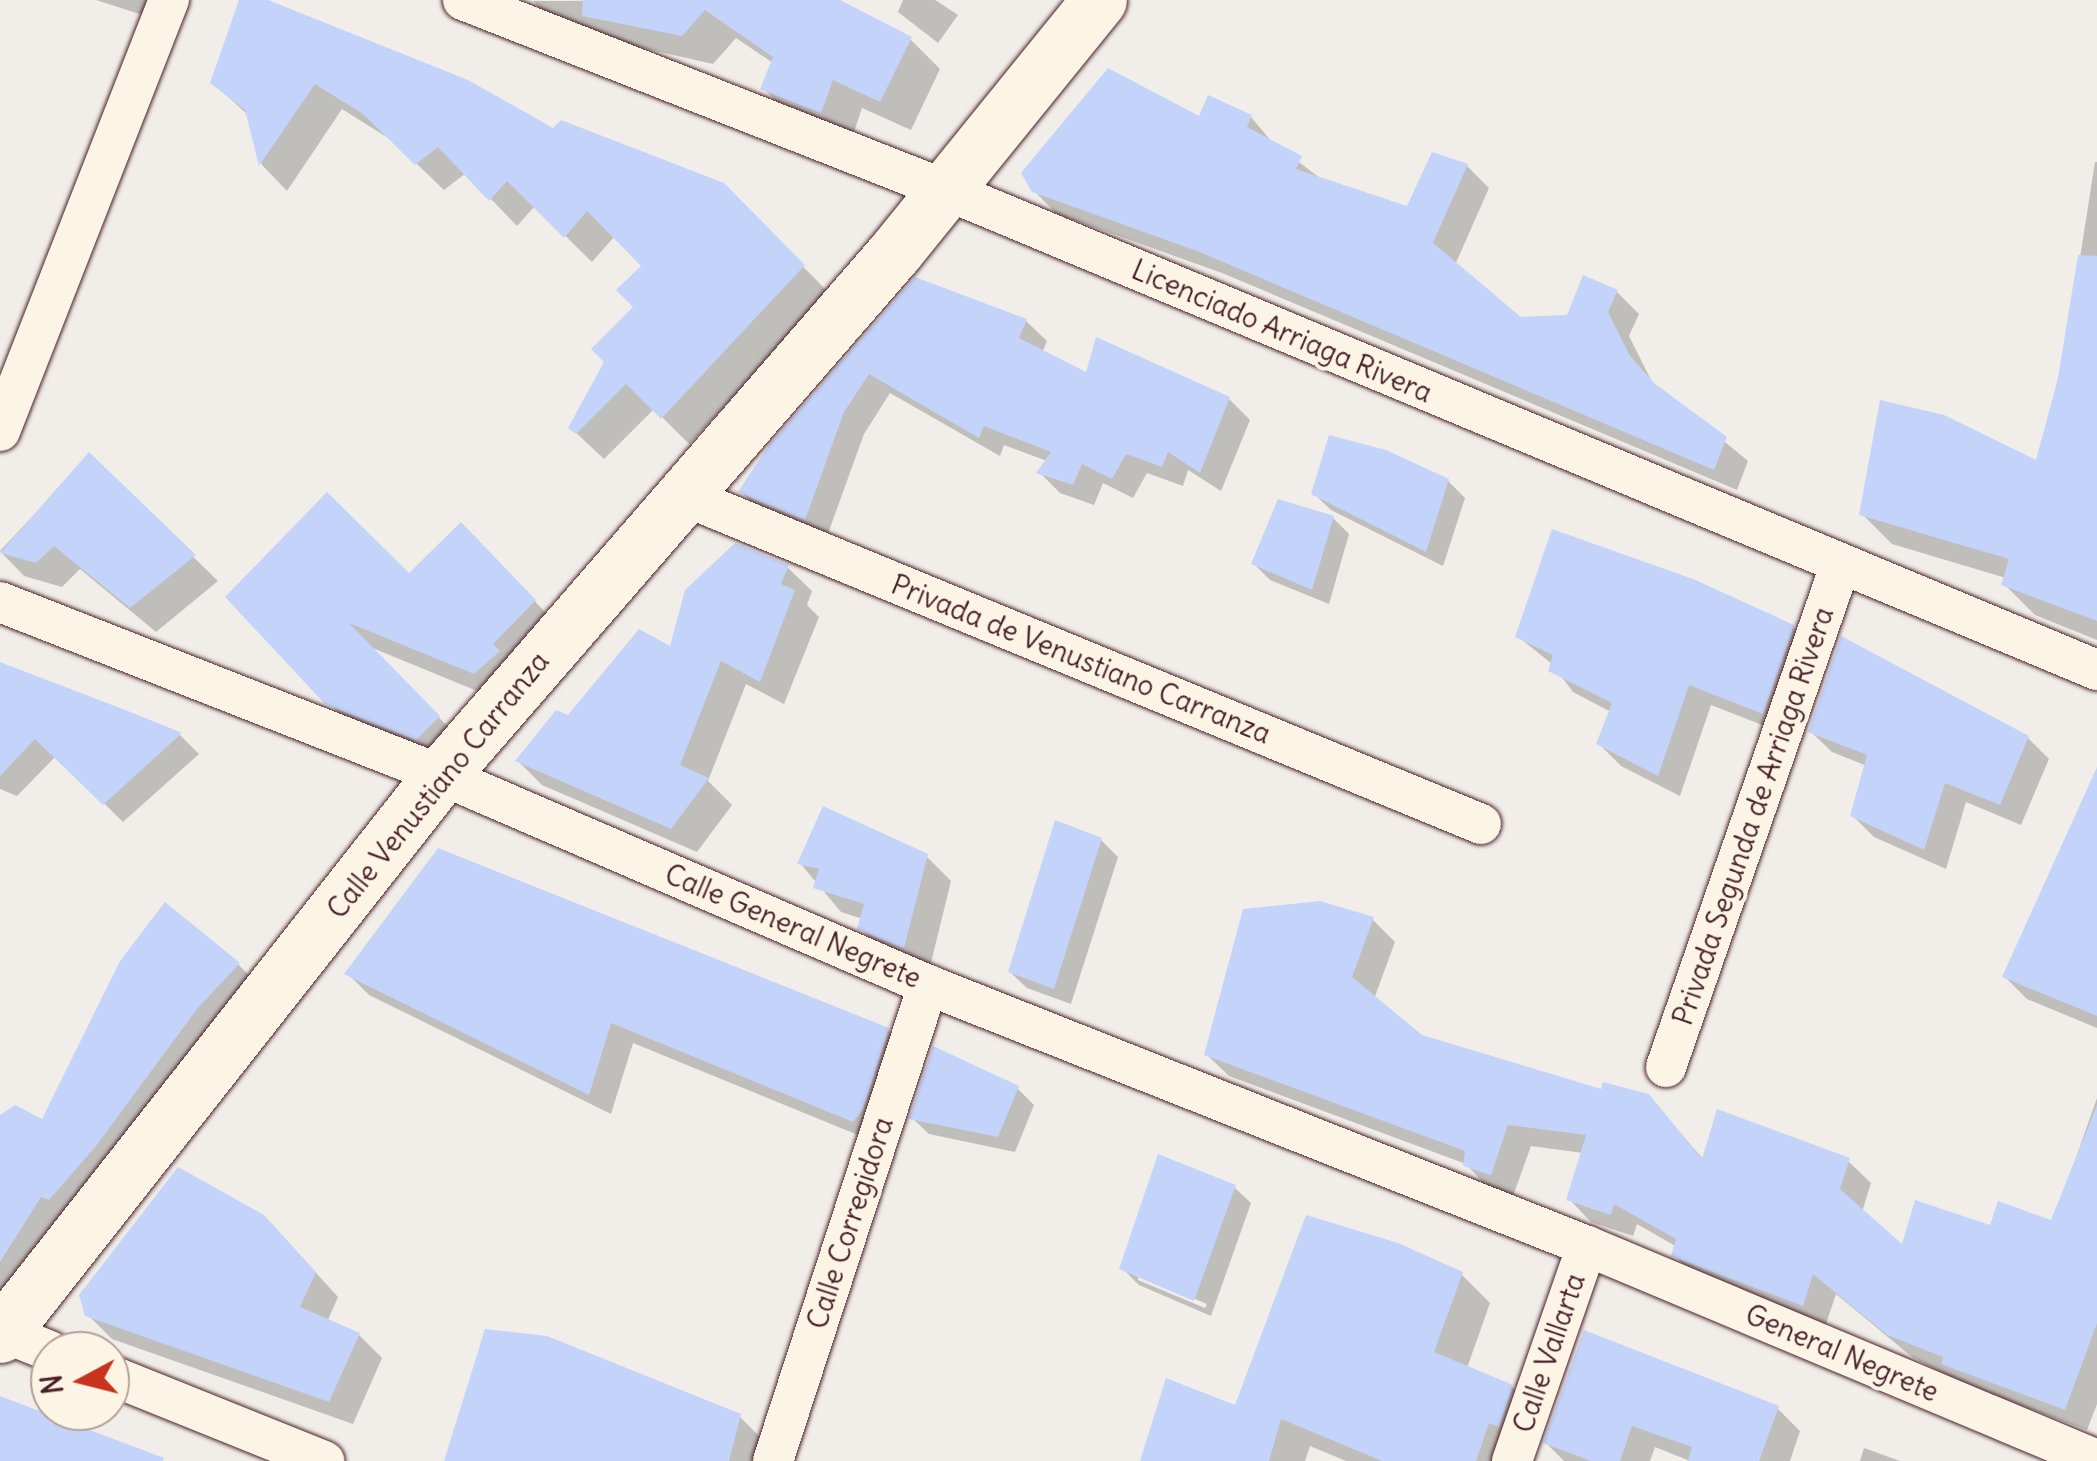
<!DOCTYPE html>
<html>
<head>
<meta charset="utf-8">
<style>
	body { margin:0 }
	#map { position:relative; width:2097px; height:1461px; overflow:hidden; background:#f1eee9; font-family:Delius,sans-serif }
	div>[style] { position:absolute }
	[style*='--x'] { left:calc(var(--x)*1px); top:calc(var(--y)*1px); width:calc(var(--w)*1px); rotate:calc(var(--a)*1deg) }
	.shadow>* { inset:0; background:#0003 }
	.building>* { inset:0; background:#c3d3f9 }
	.roads { filter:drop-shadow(0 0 2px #4a1f2b) drop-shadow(0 0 2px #4a1f2b) }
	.street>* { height:40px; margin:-20px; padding:0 20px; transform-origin:20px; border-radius:20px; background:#fcf5e5 }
	.secondary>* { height:55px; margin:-27.5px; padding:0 27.5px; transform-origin:27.5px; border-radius:27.5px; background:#fcf5e5 }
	span { translate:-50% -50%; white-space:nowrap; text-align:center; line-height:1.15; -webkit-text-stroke:8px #fcf5e5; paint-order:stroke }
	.street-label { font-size:28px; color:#4a1f2b }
	.north { position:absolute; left:30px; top:1331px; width:100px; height:100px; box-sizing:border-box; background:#fcf5e5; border:2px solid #b59f9b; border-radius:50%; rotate:263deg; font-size:28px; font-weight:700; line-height:40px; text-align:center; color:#4a1f2b }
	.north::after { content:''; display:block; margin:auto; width:35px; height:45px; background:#c8321e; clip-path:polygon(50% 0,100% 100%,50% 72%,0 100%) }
</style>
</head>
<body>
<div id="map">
	<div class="shadow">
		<div style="clip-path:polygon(96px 0,160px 0,155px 19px)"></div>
		<div style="clip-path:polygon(242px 0,264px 0,554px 131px,723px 185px,830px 294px,689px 444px,654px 409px,604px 459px,571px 428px,636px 307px,644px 266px,615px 236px,592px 262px,535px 206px,517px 226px,466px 173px,444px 190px,393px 141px,342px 109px,287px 191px,262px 165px,249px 116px,213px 83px)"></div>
		<div style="clip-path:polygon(834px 0,910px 39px,940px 69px,911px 130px,862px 108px,851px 141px,793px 118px,763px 88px,773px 63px,736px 38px,713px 64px,563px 30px,533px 1px)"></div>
		<div style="clip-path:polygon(903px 0,935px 0,958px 15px,938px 43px,898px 12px)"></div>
		<div style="clip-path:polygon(1251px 117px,1272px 142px,1324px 181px,1408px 209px,1433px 155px,1467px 166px,1489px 188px,1455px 265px,1520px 319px,1569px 317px,1617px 292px,1639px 314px,1629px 336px,1652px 382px,1748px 461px,1737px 490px,1222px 273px,1057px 214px,1034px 191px,1200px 119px)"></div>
		<div style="clip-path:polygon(2095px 162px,2097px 162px,2097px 640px,2035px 615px,2004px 584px,2006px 578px,1892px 544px,1862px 514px,2037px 464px,2061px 379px)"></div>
		<div style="clip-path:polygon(916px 280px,1026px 321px,1047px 341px,1042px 353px,1087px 376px,1229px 399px,1250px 420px,1221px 491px,1188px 470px,1183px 486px,1147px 473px,1133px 498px,1103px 483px,1094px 505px,1060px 493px,1040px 473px,1047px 461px,1004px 445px,1000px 456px,890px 393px,864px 434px,826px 539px,762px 513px,741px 492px)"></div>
		<div style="clip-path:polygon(89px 456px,218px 581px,156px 632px,80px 569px,62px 587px,24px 576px,0 551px)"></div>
		<div style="clip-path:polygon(1448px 481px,1465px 498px,1443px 566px,1331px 510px,1314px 494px)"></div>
		<div style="clip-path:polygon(1333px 518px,1349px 534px,1329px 604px,1270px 580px,1254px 564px)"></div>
		<div style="clip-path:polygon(491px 555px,563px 631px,504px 702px,370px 647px,468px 747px,447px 768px,358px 733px,228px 597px,409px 577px)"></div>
		<div style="clip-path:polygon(787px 567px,812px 591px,807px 605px,819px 617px,784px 704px,746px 684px,708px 781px,732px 805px,697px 852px,542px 785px,518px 761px)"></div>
		<div style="clip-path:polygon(1793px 627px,1815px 649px,1785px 734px,1711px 705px,1680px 796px,1621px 766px,1599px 744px,1611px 712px,1573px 692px,1552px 664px,1517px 636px)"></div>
		<div style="clip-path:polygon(0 665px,180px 735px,199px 754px,123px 822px,56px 756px,17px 796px,0 789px)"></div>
		<div style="clip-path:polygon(1810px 731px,2028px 738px,2049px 759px,2021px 825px,1966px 802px,1946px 869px,1874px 837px,1852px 815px,1867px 766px,1832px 752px)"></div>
		<div style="clip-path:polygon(2097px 770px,2097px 1028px,2027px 999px,2005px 977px)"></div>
		<div style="clip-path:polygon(1101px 840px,1118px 857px,1071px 1004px,1027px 988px,1010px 972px)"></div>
		<div style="clip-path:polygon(926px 856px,951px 881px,929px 971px,885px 953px,860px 928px,863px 919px,841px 912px,800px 863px)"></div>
		<div style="clip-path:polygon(1372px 919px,1395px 942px,1374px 999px,1421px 1037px,1602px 1092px,1648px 1096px,1704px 1160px,1848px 1161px,1871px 1183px,1862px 1212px,1903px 1249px,1991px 1228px,2053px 1223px,2097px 1098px,2097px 1404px,2087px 1430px,1966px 1385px,1912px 1357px,1836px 1294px,1825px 1327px,1696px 1277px,1674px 1255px,1677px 1247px,1637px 1224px,1633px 1236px,1591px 1222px,1569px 1199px,1583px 1153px,1531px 1146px,1513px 1196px,1488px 1188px,1466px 1164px,1229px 1076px,1206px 1054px)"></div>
		<div style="clip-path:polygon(238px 964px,261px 988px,0 1309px,0 1118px,44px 1122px)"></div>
		<div style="clip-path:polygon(348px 974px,888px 1030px,909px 1052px,875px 1142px,633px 1043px,611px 1114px,369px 995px)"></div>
		<div style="clip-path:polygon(1017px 1088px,1034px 1105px,1015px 1152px,929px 1134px,912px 1118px)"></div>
		<div style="clip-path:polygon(evenodd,1234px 1187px,1251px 1203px,1211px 1316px,1139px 1285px,1122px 1268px,1234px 1187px,1138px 1274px,1207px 1304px,1205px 1308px,1138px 1280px,1138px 1274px)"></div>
		<div style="clip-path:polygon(288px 1242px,338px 1297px,327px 1322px,359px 1335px,382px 1358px,353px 1424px,112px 1339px,88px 1315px)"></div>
		<div style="clip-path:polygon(1462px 1275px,1490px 1303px,1467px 1368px,1512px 1387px,1541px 1415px,1514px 1461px,1346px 1461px,1310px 1446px,1305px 1461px,1142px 1461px)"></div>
		<div style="clip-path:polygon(1586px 1333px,1777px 1408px,1800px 1431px,1790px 1461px,1690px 1461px,1655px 1447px,1650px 1461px,1564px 1461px,1546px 1443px)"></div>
		<div style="clip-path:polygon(740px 1417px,769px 1446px,764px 1461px,447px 1461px)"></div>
		<div style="clip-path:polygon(1864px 1448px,1900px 1461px,1860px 1461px)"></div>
	</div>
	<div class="building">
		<div style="clip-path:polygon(239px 0,268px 0,468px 80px,553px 128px,561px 120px,724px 183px,805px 265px,661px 419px,626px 384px,576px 434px,568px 428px,604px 362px,591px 349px,633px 307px,616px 290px,641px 266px,587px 211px,564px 238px,507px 181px,489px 201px,438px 147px,415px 165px,363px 114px,315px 84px,259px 166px,245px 110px,210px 83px)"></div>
		<div style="clip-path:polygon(583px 0,840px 0,912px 37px,880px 102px,833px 80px,821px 113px,760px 89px,773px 57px,705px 10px,682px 36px,582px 16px)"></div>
		<div style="clip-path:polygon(1108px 68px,1199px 116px,1208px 95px,1252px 115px,1247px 127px,1302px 156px,1296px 169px,1407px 206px,1432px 152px,1468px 164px,1433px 243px,1521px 317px,1567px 315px,1583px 275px,1618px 290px,1608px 312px,1630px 356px,1654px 383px,1727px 437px,1714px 470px,1197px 251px,1032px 192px,1021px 173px)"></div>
		<div style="clip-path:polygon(2078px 255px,2097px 256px,2097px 621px,2001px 585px,2009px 559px,1859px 515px,1880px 400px,1944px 415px,2036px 460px,2058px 378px)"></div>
		<div style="clip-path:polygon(915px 277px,1027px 319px,1019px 338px,1086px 372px,1096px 337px,1230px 397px,1200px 473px,1168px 452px,1162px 467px,1126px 454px,1112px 479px,1082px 464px,1073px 485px,1036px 473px,1051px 452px,984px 426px,979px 438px,869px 374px,844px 412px,805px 520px,738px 492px,769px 445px)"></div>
		<div style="clip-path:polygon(1329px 435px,1386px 450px,1449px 479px,1426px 552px,1311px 494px)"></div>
		<div style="clip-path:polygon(89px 452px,196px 555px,130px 608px,54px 546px,36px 563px,0 553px)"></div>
		<div style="clip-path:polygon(327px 492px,409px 573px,461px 522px,536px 600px,493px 644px,500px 651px,474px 674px,349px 623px,440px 716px,416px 740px,325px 704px,225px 597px)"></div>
		<div style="clip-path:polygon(1278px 499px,1334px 516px,1312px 590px,1251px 564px)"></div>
		<div style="clip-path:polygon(1552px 529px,1693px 579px,1794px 625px,1763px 714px,1689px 685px,1658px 776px,1596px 744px,1612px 703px,1548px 671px,1553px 655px,1515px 637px)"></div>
		<div style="clip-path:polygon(735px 543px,789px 565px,781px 584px,795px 590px,760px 682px,721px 661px,680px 765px,709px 778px,671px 829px,515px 761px,556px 710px,568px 715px,639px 629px,670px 646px,685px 590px)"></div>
		<div style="clip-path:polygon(1841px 636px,2029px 736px,2000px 805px,1945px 783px,1924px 850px,1850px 816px,1867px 755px,1808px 732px)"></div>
		<div style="clip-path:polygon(0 662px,133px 713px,182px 733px,103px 805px,35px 739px,0 776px)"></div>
		<div style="clip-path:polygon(2097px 767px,2097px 1016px,2002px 977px)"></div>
		<div style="clip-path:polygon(823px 806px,928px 854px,904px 948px,857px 929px,864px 904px,813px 888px,819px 869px,797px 864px)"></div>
		<div style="clip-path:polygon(1055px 820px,1102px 838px,1054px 989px,1008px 972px)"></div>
		<div style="clip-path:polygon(438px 848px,889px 1028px,863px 1109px,853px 1122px,611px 1023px,589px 1095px,344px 974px)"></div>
		<div style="clip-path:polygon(1320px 901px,1374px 917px,1352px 977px,1422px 1035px,1601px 1089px,1603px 1082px,1649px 1094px,1702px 1159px,1717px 1109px,1850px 1158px,1840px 1189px,1902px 1244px,1915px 1200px,1990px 1225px,1998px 1201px,2051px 1220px,2097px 1105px,2097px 1323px,2065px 1410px,1941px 1364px,1943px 1357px,1887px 1335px,1813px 1274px,1803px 1306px,1671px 1256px,1676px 1239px,1614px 1204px,1611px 1215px,1566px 1200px,1586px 1135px,1508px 1125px,1491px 1175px,1463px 1166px,1465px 1151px,1204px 1055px,1243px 909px)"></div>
		<div style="clip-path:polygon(165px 902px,240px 963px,197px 1009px,96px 1146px,49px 1200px,41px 1197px,0 1262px,0 1115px,15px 1105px,42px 1119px,120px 961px)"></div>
		<div style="clip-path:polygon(933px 1046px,1019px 1086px,998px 1137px,909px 1119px)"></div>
		<div style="clip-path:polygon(1158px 1154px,1236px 1185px,1194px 1301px,1119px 1269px)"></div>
		<div style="clip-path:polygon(178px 1167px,264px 1215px,316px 1272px,300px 1307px,360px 1333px,329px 1402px,85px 1316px,79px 1295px)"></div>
		<div style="clip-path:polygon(1306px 1215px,1398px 1243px,1463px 1272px,1434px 1352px,1513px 1385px,1499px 1427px,1489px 1423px,1476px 1461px,1382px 1461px,1281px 1419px,1269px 1461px,1140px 1461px,1166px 1378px,1235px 1405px)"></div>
		<div style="clip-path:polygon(485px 1329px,547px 1336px,741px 1414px,729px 1461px,444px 1461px)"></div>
		<div style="clip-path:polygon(1584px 1330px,1779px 1406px,1759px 1461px,1688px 1461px,1692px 1447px,1632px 1426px,1620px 1461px,1591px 1461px,1543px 1443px)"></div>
		<div style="clip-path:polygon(0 1396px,164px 1458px,163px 1461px,0 1461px)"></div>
	</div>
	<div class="roads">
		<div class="street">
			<div style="--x:463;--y:0;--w:519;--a:21.47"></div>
			<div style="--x:946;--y:190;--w:1247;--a:22.64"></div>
			<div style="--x:0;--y:431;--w:463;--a:-68.6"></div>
			<div style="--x:682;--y:495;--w:864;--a:22.38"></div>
			<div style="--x:0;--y:602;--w:474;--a:21.4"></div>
			<div style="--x:441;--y:775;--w:530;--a:23.33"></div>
			<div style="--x:928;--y:985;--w:709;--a:21.61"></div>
			<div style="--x:1587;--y:1246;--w:553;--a:22.76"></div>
			<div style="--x:1666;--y:1067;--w:530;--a:-70.85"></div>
			<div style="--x:0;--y:1331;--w:54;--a:21.8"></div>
			<div style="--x:110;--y:1375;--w:231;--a:21.9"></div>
			<div style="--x:773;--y:1461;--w:501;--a:-71.96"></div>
			<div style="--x:1512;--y:1461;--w:228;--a:-70.8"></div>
		</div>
		<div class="secondary">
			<div style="--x:0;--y:1335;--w:713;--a:-51.78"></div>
			<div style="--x:441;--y:775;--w:693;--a:-49.04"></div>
			<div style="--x:895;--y:252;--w:324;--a:-51"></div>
		</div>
	</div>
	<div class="street-label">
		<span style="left:1282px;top:331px;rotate:23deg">Licenciado Arriaga Rivera</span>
		<span style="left:1081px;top:659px;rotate:22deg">Privada de Venustiano Carranza</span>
		<span style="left:438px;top:785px;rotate:-51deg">Calle Venustiano Carranza</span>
		<span style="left:1753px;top:816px;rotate:-71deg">Privada Segunda de Arriaga Rivera</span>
		<span style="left:793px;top:926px;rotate:23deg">Calle General Negrete</span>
		<span style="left:850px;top:1223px;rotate:-72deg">Calle Corregidora</span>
		<span style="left:1549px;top:1353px;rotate:-71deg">Calle Vallarta</span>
		<span style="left:1842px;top:1353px;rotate:23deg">General Negrete</span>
	</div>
	<div class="north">N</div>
</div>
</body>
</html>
